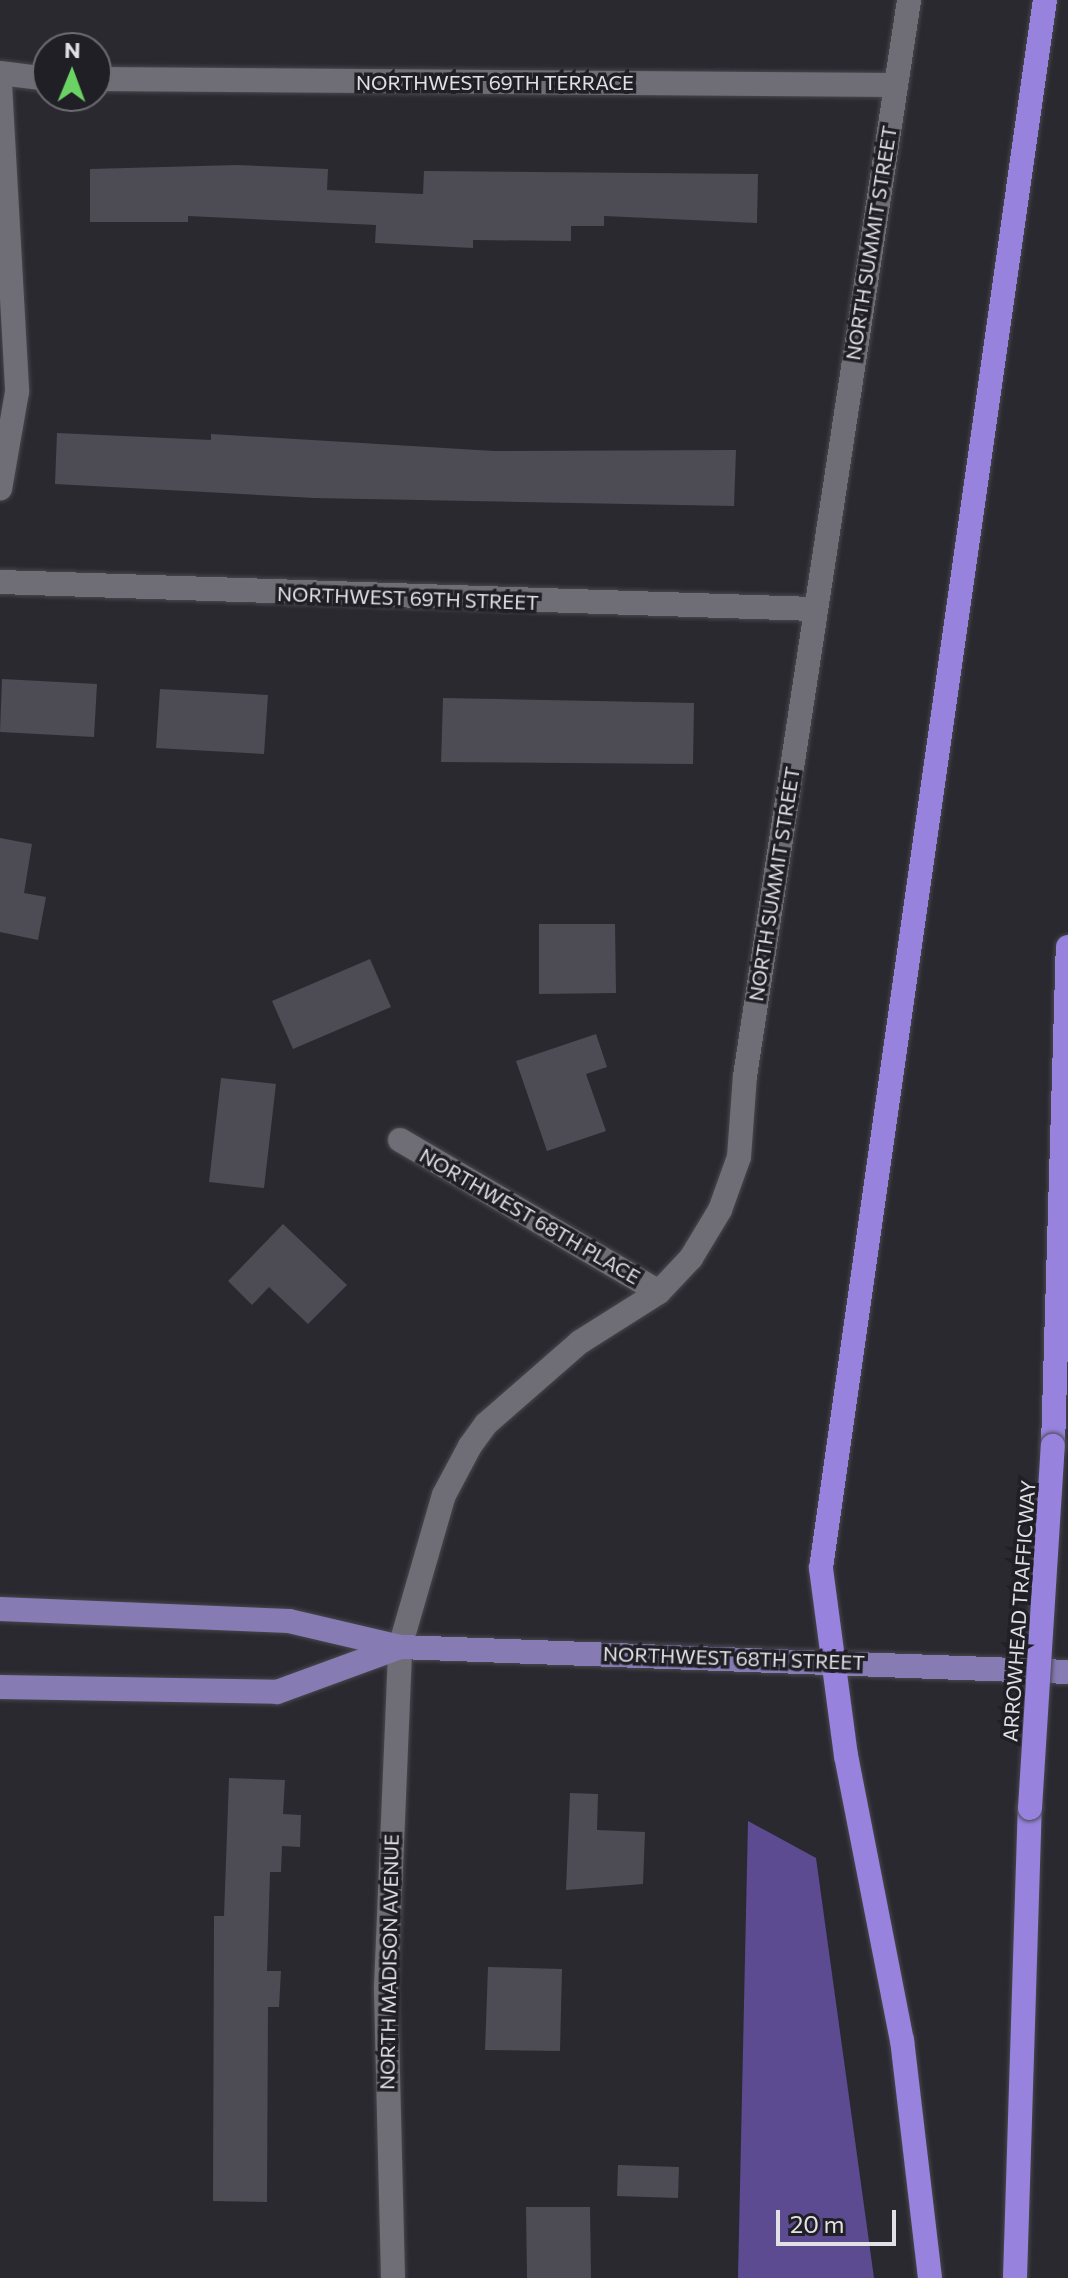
<!DOCTYPE html>
<html>
<head>
<meta charset="utf-8">
<style>
	body { margin:0 }
	#map { position:relative; width:1068px; height:2278px; overflow:hidden; background:#2a2930; font-family:Commissioner,sans-serif }
	div>[style] { position:absolute }
	[style*='--x'] { left:calc(var(--x)*1px); top:calc(var(--y)*1px); width:calc(var(--w)*1px); rotate:calc(var(--a)*1deg) }
	.forest>* { inset:0; background:#5c4b91 }
	.building>* { inset:0; background:#4d4b54 }
	.roads { filter:drop-shadow(0 0 2px #48474d) drop-shadow(0 0 2px #48474d) }
	.minor>* { height:24px; margin:-12px; padding:0 12px; transform-origin:12px; border-radius:12px; background:#6f6e76 }
	.major>* { height:24px; margin:-12px; padding:0 12px; transform-origin:12px; border-radius:12px; background:#877bb4 }
	.highway>* { height:24px; margin:-12px; padding:0 12px; transform-origin:12px; border-radius:12px; background:#9783de }
	.bridges { filter:drop-shadow(0 0 2px #48474d) drop-shadow(0 0 2px #48474d) }
	.highway-bridge>* { height:24px; margin:-12px; padding:0 12px; transform-origin:12px; border-radius:12px; background:#9783de }
	span { translate:-50% -50%; white-space:nowrap; text-align:center; line-height:1.15; -webkit-text-stroke:7px #201f26; paint-order:stroke }
	.street-label { font-size:20px; color:#e0e0e5 }
	.north { position:absolute; left:32px; top:32px; width:80px; height:80px; box-sizing:border-box; background:#201f26; border:2px solid #6d6c72; border-radius:50%; rotate:1deg; font-size:22px; font-weight:700; line-height:32px; text-align:center; color:#e0e0e5 }
	.north::after { content:''; display:block; margin:auto; width:28px; height:36px; background:#6ad364; clip-path:polygon(50% 0,100% 100%,50% 72%,0 100%) }
	.scale { position:absolute; left:776px; top:2210px; width:120px; height:36px; box-sizing:border-box; border:4px solid #e0e0e5; border-top:0; padding-left:10px; font-size:24px; line-height:28px; white-space:nowrap; color:#e0e0e5; -webkit-text-stroke:6px #201f26; paint-order:stroke }
</style>
</head>
<body>
<div id="map">
	<div class="forest">
		<div style="clip-path:polygon(748px 1821px,816px 1858px,874px 2278px,738px 2278px)"></div>
	</div>
	<div class="building">
		<div style="clip-path:polygon(237px 165px,328px 169px,327px 190px,423px 194px,424px 171px,758px 174px,757px 223px,604px 216px,604px 226px,571px 226px,571px 241px,473px 240px,473px 248px,375px 243px,376px 225px,188px 216px,188px 222px,90px 222px,90px 169px)"></div>
		<div style="clip-path:polygon(57px 433px,211px 440px,211px 434px,494px 451px,736px 450px,734px 506px,314px 498px,55px 484px)"></div>
		<div style="clip-path:polygon(2px 679px,97px 684px,94px 737px,0 732px)"></div>
		<div style="clip-path:polygon(160px 689px,268px 695px,264px 754px,156px 748px)"></div>
		<div style="clip-path:polygon(443px 698px,694px 703px,693px 764px,441px 762px)"></div>
		<div style="clip-path:polygon(0 838px,32px 844px,24px 893px,46px 897px,38px 940px,0 932px)"></div>
		<div style="clip-path:polygon(539px 924px,615px 924px,616px 993px,539px 994px)"></div>
		<div style="clip-path:polygon(370px 959px,391px 1007px,293px 1049px,272px 1001px)"></div>
		<div style="clip-path:polygon(596px 1034px,607px 1067px,586px 1074px,606px 1131px,547px 1151px,516px 1061px)"></div>
		<div style="clip-path:polygon(221px 1078px,276px 1084px,264px 1188px,209px 1182px)"></div>
		<div style="clip-path:polygon(283px 1224px,347px 1285px,308px 1324px,269px 1287px,252px 1305px,228px 1281px)"></div>
		<div style="clip-path:polygon(229px 1778px,285px 1780px,283px 1814px,301px 1815px,300px 1847px,282px 1846px,281px 1872px,270px 1872px,267px 1971px,281px 1971px,279px 2007px,268px 2007px,267px 2202px,213px 2201px,214px 1916px,224px 1916px)"></div>
		<div style="clip-path:polygon(570px 1793px,598px 1794px,597px 1830px,645px 1832px,643px 1884px,566px 1890px)"></div>
		<div style="clip-path:polygon(488px 1967px,562px 1969px,560px 2051px,485px 2050px)"></div>
		<div style="clip-path:polygon(618px 2165px,679px 2167px,678px 2198px,617px 2196px)"></div>
		<div style="clip-path:polygon(526px 2207px,590px 2207px,591px 2278px,527px 2278px)"></div>
	</div>
	<div class="roads">
		<div class="minor">
			<div style="--x:0;--y:73;--w:48;--a:7.1"></div>
			<div style="--x:96;--y:79;--w:799;--a:0.43"></div>
			<div style="--x:0;--y:84;--w:308;--a:86.8"></div>
			<div style="--x:17;--y:392;--w:98;--a:99.9"></div>
			<div style="--x:0;--y:582;--w:816;--a:1.9"></div>
			<div style="--x:400;--y:1140;--w:300;--a:30.4"></div>
			<div style="--x:393;--y:2278;--w:291;--a:-91.4"></div>
			<div style="--x:386;--y:1987;--w:340;--a:-87.6"></div>
			<div style="--x:400;--y:1647;--w:158;--a:-73.9"></div>
			<div style="--x:444;--y:1495;--w:55;--a:-62"></div>
			<div style="--x:470;--y:1446;--w:27;--a:-54"></div>
			<div style="--x:486;--y:1424;--w:125;--a:-41.1"></div>
			<div style="--x:580;--y:1342;--w:93;--a:-32.3"></div>
			<div style="--x:659;--y:1292;--w:47;--a:-46.7"></div>
			<div style="--x:691;--y:1258;--w:56;--a:-58.9"></div>
			<div style="--x:720;--y:1210;--w:56;--a:-70.3"></div>
			<div style="--x:739;--y:1157;--w:81;--a:-85.8"></div>
			<div style="--x:745;--y:1076;--w:1088;--a:-81.33"></div>
		</div>
		<div class="major">
			<div style="--x:0;--y:1609;--w:289;--a:2.4"></div>
			<div style="--x:289;--y:1621;--w:114;--a:13.2"></div>
			<div style="--x:400;--y:1647;--w:668;--a:2.14"></div>
			<div style="--x:0;--y:1687;--w:277;--a:1"></div>
			<div style="--x:277;--y:1692;--w:131;--a:-20.1"></div>
		</div>
		<div class="highway">
			<div style="--x:1053;--y:1446;--w:499;--a:-88.3"></div>
			<div style="--x:930;--y:2278;--w:239;--a:-96.7"></div>
			<div style="--x:902;--y:2041;--w:290;--a:-101.1"></div>
			<div style="--x:846;--y:1756;--w:190;--a:-97.6"></div>
			<div style="--x:821;--y:1568;--w:1584;--a:-81.87"></div>
			<div style="--x:1015;--y:2278;--w:470;--a:-88.2"></div>
		</div>
	</div>
	<div class="bridges">
		<div class="highway-bridge">
			<div style="--x:1030;--y:1808;--w:363;--a:-86.4"></div>
		</div>
	</div>
	<div class="street-label">
		<span style="left:495px;top:82px">NORTHWEST 69TH TERRACE</span>
		<span style="left:871px;top:243px;rotate:-81deg">NORTH SUMMIT STREET</span>
		<span style="left:408px;top:598px;rotate:2deg">NORTHWEST 69TH STREET</span>
		<span style="left:774px;top:884px;rotate:-81deg">NORTH SUMMIT STREET</span>
		<span style="left:530px;top:1216px;rotate:30deg">NORTHWEST 68TH PLACE</span>
		<span style="left:1019px;top:1611px;rotate:-86deg">ARROWHEAD TRAFFICWAY</span>
		<span style="left:734px;top:1658px;rotate:2deg">NORTHWEST 68TH STREET</span>
		<span style="left:389px;top:1962px;rotate:-89deg">NORTH MADISON AVENUE</span>
	</div>
	<div class="north">N</div>
	<div class="scale">20 m</div>
</div>
</body>
</html>
